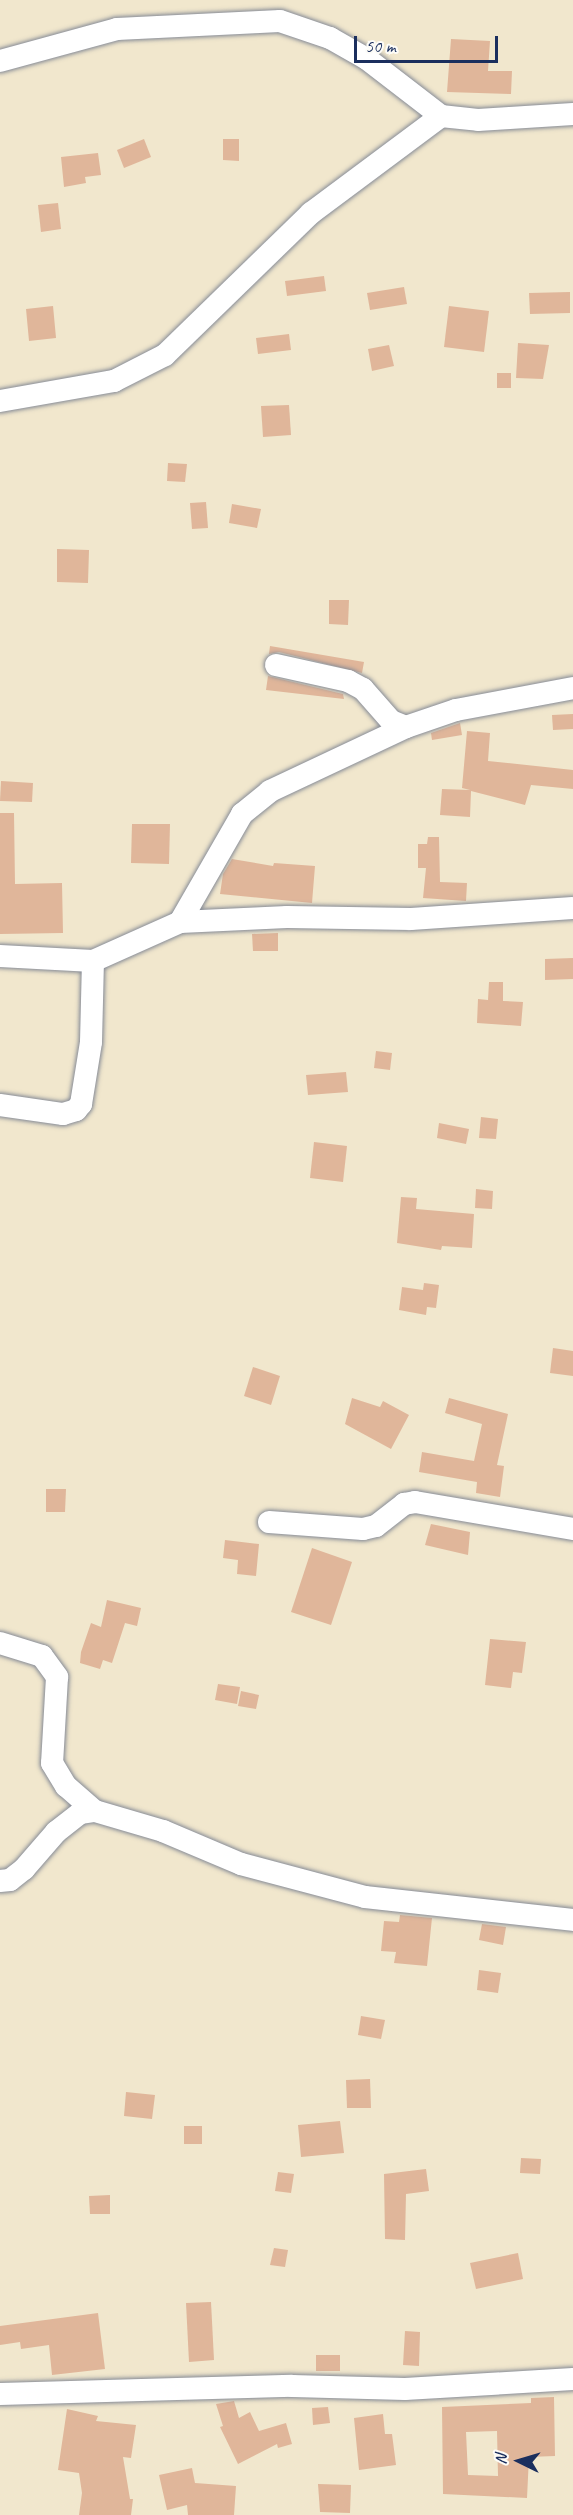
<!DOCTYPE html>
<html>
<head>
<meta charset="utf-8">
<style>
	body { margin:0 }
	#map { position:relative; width:573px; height:2515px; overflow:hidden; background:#f1e7cd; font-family:Caveat,sans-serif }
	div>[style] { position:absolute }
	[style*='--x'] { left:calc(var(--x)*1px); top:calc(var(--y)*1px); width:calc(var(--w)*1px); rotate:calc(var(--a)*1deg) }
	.building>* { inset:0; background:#e0b69a }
	.roads { filter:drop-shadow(0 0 2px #868b96) drop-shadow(0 0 2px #868b96) }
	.street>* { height:22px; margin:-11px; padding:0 11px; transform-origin:11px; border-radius:11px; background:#fff }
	span { translate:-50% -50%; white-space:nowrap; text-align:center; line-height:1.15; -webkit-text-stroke:4.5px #fdfcf7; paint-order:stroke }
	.north { position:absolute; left:489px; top:2431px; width:60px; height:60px; -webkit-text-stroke:4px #fdfcf7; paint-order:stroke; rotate:275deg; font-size:16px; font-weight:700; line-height:24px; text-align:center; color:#1b2f5e }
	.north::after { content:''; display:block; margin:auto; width:21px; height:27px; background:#1b2f5e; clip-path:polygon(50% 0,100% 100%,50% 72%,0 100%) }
	.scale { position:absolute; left:354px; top:36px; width:144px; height:27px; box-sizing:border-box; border:3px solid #1b2f5e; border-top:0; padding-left:8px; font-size:18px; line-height:21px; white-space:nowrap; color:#1b2f5e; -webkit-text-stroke:4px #fdfcf7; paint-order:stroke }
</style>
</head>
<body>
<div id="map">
	<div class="building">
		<div style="clip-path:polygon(451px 39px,490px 41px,488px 71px,512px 71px,511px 94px,447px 92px)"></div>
		<div style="clip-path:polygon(144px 139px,151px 157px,124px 168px,117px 150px)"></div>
		<div style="clip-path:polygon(223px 139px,239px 139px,239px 161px,223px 160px)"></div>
		<div style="clip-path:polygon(98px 153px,101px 175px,85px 177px,86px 183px,64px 187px,61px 157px)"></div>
		<div style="clip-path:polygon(58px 203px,61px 229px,41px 232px,38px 205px)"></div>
		<div style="clip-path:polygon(324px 276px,326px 291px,287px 296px,285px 281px)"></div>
		<div style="clip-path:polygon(404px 287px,407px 304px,370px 310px,367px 293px)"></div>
		<div style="clip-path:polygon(570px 292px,570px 313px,530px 314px,529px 293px)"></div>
		<div style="clip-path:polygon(53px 306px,56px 338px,29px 341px,26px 309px)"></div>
		<div style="clip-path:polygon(449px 306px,489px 311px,484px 352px,444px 347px)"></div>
		<div style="clip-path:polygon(289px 334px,291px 350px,258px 354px,256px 338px)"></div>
		<div style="clip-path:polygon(518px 343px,549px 345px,543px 379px,516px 378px)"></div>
		<div style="clip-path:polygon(389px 345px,394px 366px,372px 371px,368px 349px)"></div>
		<div style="clip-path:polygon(497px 373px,511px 373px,511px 388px,497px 388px)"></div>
		<div style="clip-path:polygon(289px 405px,291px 435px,263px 437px,261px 406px)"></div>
		<div style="clip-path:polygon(168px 463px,187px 464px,185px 482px,167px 481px)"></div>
		<div style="clip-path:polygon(206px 502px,208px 528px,192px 529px,190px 503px)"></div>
		<div style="clip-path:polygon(232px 504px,261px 509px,257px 528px,229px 523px)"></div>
		<div style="clip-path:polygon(57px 549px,89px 550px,88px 583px,57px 582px)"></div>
		<div style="clip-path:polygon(329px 600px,349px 600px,348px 625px,329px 624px)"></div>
		<div style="clip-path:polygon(270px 646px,364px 662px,362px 673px,279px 652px,269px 654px)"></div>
		<div style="clip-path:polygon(268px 676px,343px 694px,344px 699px,266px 690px)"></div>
		<div style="clip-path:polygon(573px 714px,573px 729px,553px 730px,552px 715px)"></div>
		<div style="clip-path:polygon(460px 723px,462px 735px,432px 740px,431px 733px)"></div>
		<div style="clip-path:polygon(467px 731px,490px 733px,488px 761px,573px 770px,573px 789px,531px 785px,525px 805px,471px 791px,470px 817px,440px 815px,442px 789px,470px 790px,462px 788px)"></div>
		<div style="clip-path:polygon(1px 781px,33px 783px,32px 802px,0 801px)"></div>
		<div style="clip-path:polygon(0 813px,14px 813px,15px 884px,62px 883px,63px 933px,0 934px)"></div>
		<div style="clip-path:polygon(132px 824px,170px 824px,169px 864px,131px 863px)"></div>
		<div style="clip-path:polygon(428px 837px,439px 837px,440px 882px,467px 883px,466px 901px,423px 898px,426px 868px,418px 868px,418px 844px,427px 844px)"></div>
		<div style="clip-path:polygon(232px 859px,273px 866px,274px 863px,315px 866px,312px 903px,220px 894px,223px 874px)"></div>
		<div style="clip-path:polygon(278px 933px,278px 951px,253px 951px,252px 934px)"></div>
		<div style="clip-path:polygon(573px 958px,573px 979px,545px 980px,545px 959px)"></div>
		<div style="clip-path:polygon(489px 982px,503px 982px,503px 1001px,523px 1002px,521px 1026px,477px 1023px,478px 999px,488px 1000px)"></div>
		<div style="clip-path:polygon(376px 1051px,392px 1053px,390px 1070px,374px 1068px)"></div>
		<div style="clip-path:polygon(346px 1072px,348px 1092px,308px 1095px,306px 1075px)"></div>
		<div style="clip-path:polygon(481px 1117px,498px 1119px,496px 1139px,479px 1138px)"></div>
		<div style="clip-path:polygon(439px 1123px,469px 1129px,466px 1144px,437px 1138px)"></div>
		<div style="clip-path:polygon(314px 1142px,347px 1146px,343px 1182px,310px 1178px)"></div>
		<div style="clip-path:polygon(476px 1189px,493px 1191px,492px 1209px,475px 1208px)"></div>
		<div style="clip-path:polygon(401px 1197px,417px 1198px,416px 1209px,474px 1214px,472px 1248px,442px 1246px,441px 1250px,397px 1243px)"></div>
		<div style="clip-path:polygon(424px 1283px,439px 1285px,436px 1308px,427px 1307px,426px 1315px,399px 1310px,402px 1287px,423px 1290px)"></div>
		<div style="clip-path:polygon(553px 1348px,573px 1351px,573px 1376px,550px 1373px)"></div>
		<div style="clip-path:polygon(253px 1367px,280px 1376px,271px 1405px,244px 1396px)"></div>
		<div style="clip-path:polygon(352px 1398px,380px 1407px,383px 1401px,409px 1415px,391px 1449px,345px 1424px)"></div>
		<div style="clip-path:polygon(449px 1398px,508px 1414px,497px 1465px,504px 1466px,500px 1497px,476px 1493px,477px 1482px,419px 1472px,422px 1452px,474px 1461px,482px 1424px,445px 1413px)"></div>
		<div style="clip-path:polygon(46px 1489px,66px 1489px,65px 1512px,46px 1512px)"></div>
		<div style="clip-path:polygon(431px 1524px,470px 1532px,468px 1555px,425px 1545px)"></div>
		<div style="clip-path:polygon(225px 1540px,259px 1544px,256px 1576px,237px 1574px,238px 1560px,223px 1558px)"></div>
		<div style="clip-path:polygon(312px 1548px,352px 1562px,331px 1625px,291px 1612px)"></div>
		<div style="clip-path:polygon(107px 1600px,141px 1608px,137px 1626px,125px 1623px,112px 1663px,103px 1660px,100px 1669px,80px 1663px,81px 1652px,91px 1623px,101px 1627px)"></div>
		<div style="clip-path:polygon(490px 1639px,526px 1642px,522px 1673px,513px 1672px,511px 1688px,485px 1685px)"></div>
		<div style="clip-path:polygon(218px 1684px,240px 1687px,237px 1704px,215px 1700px)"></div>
		<div style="clip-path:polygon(241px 1691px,259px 1695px,256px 1709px,238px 1706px)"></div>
		<div style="clip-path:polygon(400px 1915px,432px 1918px,427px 1966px,394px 1963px,396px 1952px,381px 1951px,384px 1921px,399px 1922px)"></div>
		<div style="clip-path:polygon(482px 1924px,506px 1927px,503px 1945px,479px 1940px)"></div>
		<div style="clip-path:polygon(479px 1970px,501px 1973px,498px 1993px,477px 1990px)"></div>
		<div style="clip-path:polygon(361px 2016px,385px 2020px,381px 2039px,358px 2035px)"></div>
		<div style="clip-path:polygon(370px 2079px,371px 2108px,347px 2108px,346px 2080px)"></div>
		<div style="clip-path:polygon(126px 2092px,155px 2095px,152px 2119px,124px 2116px)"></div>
		<div style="clip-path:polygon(340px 2121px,344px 2153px,301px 2157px,298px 2125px)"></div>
		<div style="clip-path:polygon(184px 2126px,202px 2126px,202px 2144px,184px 2144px)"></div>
		<div style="clip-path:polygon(521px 2158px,541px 2159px,540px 2174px,520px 2173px)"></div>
		<div style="clip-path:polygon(426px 2169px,429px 2191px,406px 2194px,405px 2240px,385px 2239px,384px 2174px)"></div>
		<div style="clip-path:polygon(278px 2172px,294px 2174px,291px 2193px,275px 2191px)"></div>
		<div style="clip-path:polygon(110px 2195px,110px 2214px,90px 2214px,89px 2196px)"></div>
		<div style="clip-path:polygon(274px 2248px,288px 2250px,285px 2267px,270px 2265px)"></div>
		<div style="clip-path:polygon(518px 2253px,523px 2279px,476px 2289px,470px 2263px)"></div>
		<div style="clip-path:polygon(211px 2302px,214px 2360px,189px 2362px,186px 2303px)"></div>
		<div style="clip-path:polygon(98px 2313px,105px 2369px,52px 2375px,49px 2345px,21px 2349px,20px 2342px,0 2345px,0 2326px)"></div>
		<div style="clip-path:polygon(405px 2331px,420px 2332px,419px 2366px,403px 2365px)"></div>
		<div style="clip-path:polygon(316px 2355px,340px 2355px,340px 2371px,316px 2371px)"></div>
		<div style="clip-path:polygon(evenodd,554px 2397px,555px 2456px,529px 2457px,527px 2498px,443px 2494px,442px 2407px,531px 2403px,531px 2398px,554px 2397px,497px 2431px,498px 2476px,468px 2475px,466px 2432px,497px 2431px)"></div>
		<div style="clip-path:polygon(234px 2401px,239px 2418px,250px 2412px,259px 2431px,286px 2423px,292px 2444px,278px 2448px,277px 2444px,238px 2464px,220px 2427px,223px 2426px,216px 2404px)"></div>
		<div style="clip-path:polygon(328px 2407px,330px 2423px,313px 2425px,312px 2408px)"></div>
		<div style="clip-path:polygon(67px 2409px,98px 2416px,96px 2421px,136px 2425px,131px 2458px,123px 2457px,130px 2499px,133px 2499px,131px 2515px,79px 2515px,82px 2493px,79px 2473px,58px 2470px)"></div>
		<div style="clip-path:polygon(383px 2414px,385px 2434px,392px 2434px,396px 2465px,359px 2470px,354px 2418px)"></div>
		<div style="clip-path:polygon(192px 2468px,195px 2483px,236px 2486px,234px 2515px,188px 2515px,187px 2505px,167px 2510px,159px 2475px)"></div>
		<div style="clip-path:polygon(318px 2484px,351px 2485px,350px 2513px,320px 2512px)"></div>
	</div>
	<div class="roads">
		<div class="street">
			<div style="--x:0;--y:61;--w:121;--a:-15.3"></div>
			<div style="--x:117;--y:29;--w:163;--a:-2.8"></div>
			<div style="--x:280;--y:21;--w:53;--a:18.8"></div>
			<div style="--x:330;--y:38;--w:43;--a:29.6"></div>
			<div style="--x:367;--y:59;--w:93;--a:37.6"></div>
			<div style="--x:441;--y:116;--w:37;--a:6"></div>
			<div style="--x:478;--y:120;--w:95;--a:-3.6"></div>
			<div style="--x:0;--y:401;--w:116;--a:-10"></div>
			<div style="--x:114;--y:381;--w:57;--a:-27"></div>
			<div style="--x:165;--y:355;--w:204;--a:-44.2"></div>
			<div style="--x:311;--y:213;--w:162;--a:-36.7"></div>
			<div style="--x:276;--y:665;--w:74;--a:12.5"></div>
			<div style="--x:348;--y:681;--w:17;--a:28"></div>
			<div style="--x:363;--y:689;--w:43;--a:48.8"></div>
			<div style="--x:391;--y:721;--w:16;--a:22"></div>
			<div style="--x:406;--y:727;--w:53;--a:-18.8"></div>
			<div style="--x:456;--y:710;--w:119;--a:-10.6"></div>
			<div style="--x:180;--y:922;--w:125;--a:-60.1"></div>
			<div style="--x:242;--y:814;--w:36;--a:-39"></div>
			<div style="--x:270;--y:791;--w:150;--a:-25.2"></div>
			<div style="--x:0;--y:956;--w:93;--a:3.1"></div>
			<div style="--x:93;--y:961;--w:95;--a:-24.1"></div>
			<div style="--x:180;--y:922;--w:107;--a:-2.7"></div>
			<div style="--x:287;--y:917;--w:124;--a:0.9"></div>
			<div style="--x:411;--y:919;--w:162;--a:-3.9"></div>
			<div style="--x:0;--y:1105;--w:64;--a:8.1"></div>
			<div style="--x:63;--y:1114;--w:14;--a:-17"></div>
			<div style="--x:76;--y:1110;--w:8;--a:-50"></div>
			<div style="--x:81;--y:1104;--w:63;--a:-80.8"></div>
			<div style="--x:91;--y:1042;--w:81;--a:-88.6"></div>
			<div style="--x:269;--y:1522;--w:94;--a:4.3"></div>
			<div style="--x:363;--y:1529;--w:13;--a:-13"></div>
			<div style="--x:376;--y:1526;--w:36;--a:-38"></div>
			<div style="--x:404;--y:1504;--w:11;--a:-10"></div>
			<div style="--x:415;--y:1502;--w:160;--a:9.7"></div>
			<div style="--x:0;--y:1643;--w:44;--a:17.2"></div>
			<div style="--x:42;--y:1656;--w:26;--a:54"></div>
			<div style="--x:57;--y:1677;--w:86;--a:93.3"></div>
			<div style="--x:52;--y:1763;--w:27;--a:59"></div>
			<div style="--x:66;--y:1786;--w:38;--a:41"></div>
			<div style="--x:0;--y:1881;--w:10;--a:-6"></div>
			<div style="--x:10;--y:1880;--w:18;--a:-38"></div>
			<div style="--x:24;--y:1869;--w:49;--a:-49.1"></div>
			<div style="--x:56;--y:1832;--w:31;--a:-38"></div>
			<div style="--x:80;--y:1813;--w:15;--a:-8"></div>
			<div style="--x:95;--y:1811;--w:71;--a:16.4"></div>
			<div style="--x:163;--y:1831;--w:85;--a:22.9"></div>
			<div style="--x:241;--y:1864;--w:128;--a:14.9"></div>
			<div style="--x:365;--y:1897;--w:209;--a:6.3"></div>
			<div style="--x:0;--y:2394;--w:292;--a:-1.6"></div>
			<div style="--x:292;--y:2386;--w:113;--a:1.5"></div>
			<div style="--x:405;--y:2389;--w:168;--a:-3.4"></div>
		</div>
	</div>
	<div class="north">N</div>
	<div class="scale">50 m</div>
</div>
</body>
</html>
